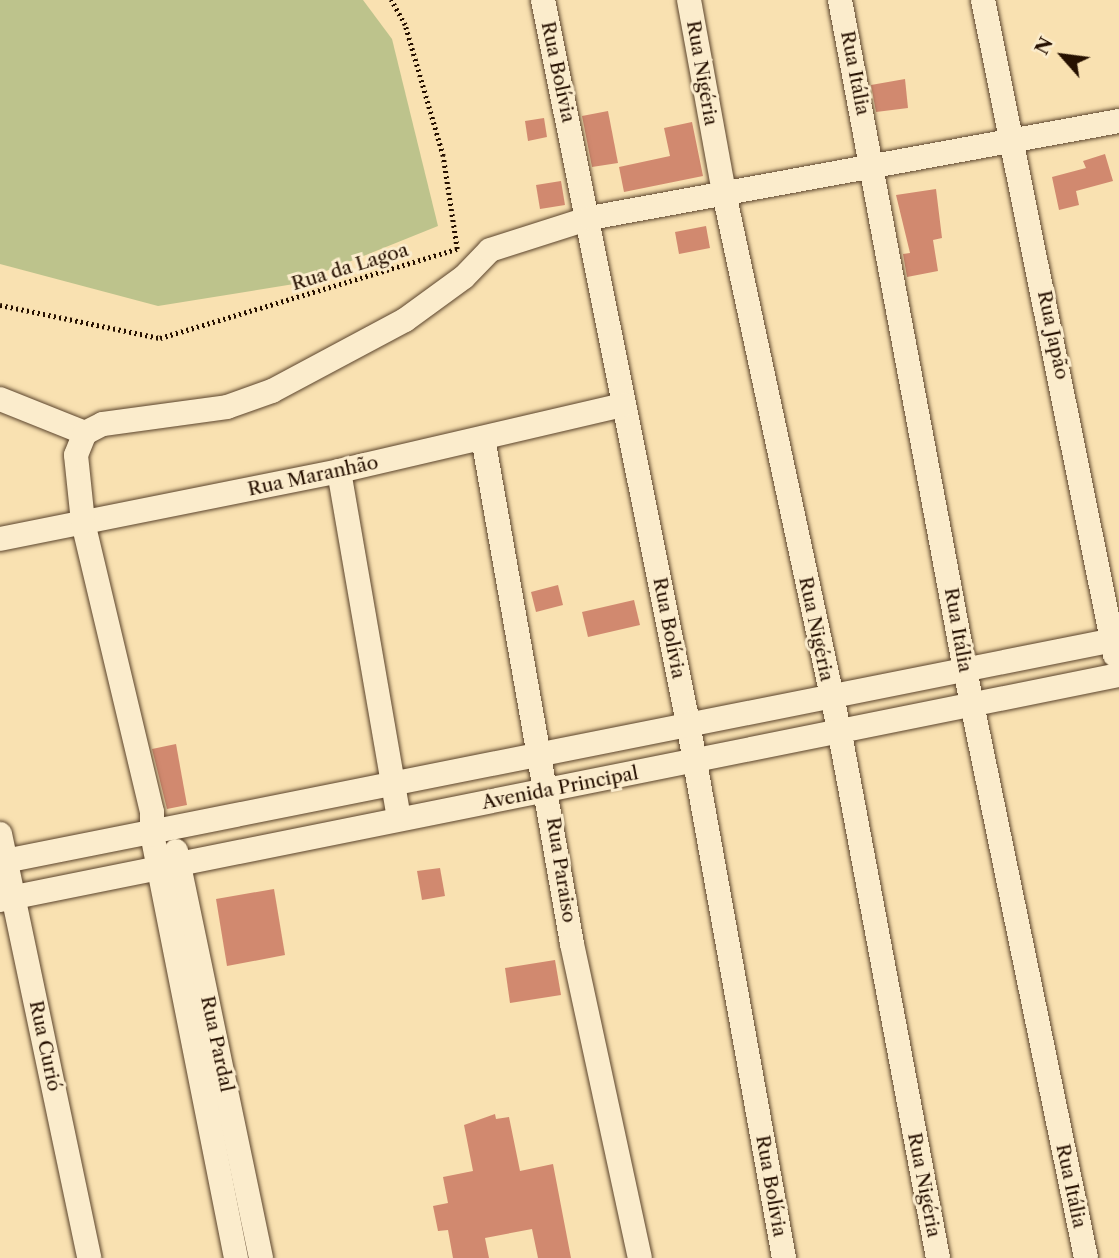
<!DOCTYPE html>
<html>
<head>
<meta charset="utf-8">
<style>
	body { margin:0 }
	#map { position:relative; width:1119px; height:1258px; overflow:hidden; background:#f9e1b1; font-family:"Libre Caslon Text",serif }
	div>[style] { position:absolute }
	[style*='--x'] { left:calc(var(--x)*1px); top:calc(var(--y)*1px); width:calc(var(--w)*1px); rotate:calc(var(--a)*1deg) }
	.green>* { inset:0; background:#bdc38c }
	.building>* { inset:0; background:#d1896f }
	.path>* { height:4.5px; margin-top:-2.25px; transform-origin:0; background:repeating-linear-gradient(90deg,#261000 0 2px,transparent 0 5.5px) }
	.roads { filter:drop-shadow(0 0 2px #5b442c) drop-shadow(0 0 2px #5b442c) }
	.minor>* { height:24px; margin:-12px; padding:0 12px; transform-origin:12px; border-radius:12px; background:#fbeccc }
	span { translate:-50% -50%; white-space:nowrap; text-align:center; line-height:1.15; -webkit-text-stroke:6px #fbeccc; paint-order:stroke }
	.street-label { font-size:19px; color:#261000 }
	.north { position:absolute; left:1028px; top:21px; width:70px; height:70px; -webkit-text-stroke:5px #fbeccc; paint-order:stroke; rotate:298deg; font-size:19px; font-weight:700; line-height:28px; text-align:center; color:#261000 }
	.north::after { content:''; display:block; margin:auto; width:24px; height:32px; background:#261000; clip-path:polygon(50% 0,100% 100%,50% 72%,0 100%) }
</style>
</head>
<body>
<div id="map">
	<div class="green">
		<div style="clip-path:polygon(0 0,363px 0,392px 39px,438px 226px,294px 284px,158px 306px,0 264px)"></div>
	</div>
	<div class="building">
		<div style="clip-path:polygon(905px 79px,908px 108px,876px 112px,871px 85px)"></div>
		<div style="clip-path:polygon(608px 111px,618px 163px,592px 167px,582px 116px)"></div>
		<div style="clip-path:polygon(544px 118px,547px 137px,528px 141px,525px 121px)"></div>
		<div style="clip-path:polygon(692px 122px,703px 176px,624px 192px,619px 167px,670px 156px,664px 128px)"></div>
		<div style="clip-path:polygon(1105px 154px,1113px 181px,1076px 191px,1079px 205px,1059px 210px,1052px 177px,1086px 168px,1083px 161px)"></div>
		<div style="clip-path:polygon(561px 181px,565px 205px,540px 209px,536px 185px)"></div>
		<div style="clip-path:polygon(936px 189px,942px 238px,933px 240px,938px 271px,907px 277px,903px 254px,910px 253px,896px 195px)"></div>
		<div style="clip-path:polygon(706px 226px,710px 248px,679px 254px,675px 232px)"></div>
		<div style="clip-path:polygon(558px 585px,563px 605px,536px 612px,531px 592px)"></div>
		<div style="clip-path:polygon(634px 600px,640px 625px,588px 637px,582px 612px)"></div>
		<div style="clip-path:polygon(176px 744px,187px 805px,167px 809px,152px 749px)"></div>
		<div style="clip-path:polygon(440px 868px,445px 896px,422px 900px,417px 871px)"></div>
		<div style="clip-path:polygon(274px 889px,285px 955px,227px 966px,216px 899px)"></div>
		<div style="clip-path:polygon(555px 960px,561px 995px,510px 1003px,505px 968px)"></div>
		<div style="clip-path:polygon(495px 1114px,496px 1119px,509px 1117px,520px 1171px,553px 1164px,571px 1258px,538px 1258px,532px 1229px,485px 1238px,489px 1258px,453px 1258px,448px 1230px,438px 1231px,433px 1206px,448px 1203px,443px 1177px,473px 1171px,464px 1125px)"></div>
	</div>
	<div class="path">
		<div style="--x:0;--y:305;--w:163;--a:11.7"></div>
		<div style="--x:160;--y:338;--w:310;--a:-16.7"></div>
		<div style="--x:457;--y:249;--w:94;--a:-98.6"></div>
		<div style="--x:443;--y:156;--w:136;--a:-106.2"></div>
		<div style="--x:405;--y:25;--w:29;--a:-119"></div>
	</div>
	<div class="roads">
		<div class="minor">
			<div style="--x:543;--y:0;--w:737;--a:78.66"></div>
			<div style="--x:688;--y:723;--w:544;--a:79.83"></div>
			<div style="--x:689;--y:0;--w:196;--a:79.7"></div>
			<div style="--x:724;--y:193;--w:553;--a:77.9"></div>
			<div style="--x:840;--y:734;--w:533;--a:79.41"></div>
			<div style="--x:840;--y:0;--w:682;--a:79.43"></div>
			<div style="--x:965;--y:670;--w:600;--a:78.37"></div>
			<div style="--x:983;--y:0;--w:668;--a:78.61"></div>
			<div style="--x:0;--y:399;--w:92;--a:21.8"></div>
			<div style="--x:483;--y:438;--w:514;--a:80.02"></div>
			<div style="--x:572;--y:944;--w:321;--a:77.8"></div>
			<div style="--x:339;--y:471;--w:353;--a:80.2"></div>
			<div style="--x:0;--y:539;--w:346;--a:-11.3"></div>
			<div style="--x:339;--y:471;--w:292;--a:-13.1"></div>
			<div style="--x:0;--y:834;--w:433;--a:78.1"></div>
			<div style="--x:176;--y:851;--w:416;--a:78.2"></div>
			<div style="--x:0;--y:862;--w:1141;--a:-11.27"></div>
			<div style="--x:0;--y:900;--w:1141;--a:-11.37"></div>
			<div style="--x:236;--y:1258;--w:431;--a:-101.2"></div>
			<div style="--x:152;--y:835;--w:23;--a:-90"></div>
			<div style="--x:152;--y:812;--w:298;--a:-103.4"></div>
			<div style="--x:83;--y:522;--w:67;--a:-96"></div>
			<div style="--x:76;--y:455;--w:24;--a:-68"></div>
			<div style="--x:85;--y:433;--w:20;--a:-27"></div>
			<div style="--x:103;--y:424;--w:125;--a:-7.8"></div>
			<div style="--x:227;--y:407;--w:48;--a:-19.6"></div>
			<div style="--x:272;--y:391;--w:151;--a:-28.1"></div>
			<div style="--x:405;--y:320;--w:73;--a:-36.1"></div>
			<div style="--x:464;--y:277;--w:37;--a:-46"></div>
			<div style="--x:490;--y:250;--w:105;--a:-17.7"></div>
			<div style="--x:590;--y:218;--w:538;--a:-10.39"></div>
		</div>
	</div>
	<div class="street-label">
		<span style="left:558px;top:72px;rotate:78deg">Rua Bolívia</span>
		<span style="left:702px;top:73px;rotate:80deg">Rua Nigéria</span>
		<span style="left:855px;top:73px;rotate:79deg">Rua Itália</span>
		<span style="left:350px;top:267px;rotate:-17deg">Rua da Lagoa</span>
		<span style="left:1053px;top:335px;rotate:78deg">Rua Japão</span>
		<span style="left:313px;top:476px;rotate:-12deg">Rua Maranhão</span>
		<span style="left:669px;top:628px;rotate:79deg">Rua Bolívia</span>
		<span style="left:816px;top:629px;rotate:78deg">Rua Nigéria</span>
		<span style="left:958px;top:630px;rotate:80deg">Rua Itália</span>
		<span style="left:560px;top:788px;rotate:-11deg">Avenida Principal</span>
		<span style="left:561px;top:870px;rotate:81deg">Rua Paraiso</span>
		<span style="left:217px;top:1044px;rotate:78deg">Rua Pardal</span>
		<span style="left:45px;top:1046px;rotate:78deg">Rua Curió</span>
		<span style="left:924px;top:1185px;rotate:79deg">Rua Nigéria</span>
		<span style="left:771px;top:1186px;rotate:80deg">Rua Bolívia</span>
		<span style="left:1071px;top:1186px;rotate:78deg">Rua Itália</span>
	</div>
	<div class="north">N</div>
</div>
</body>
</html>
